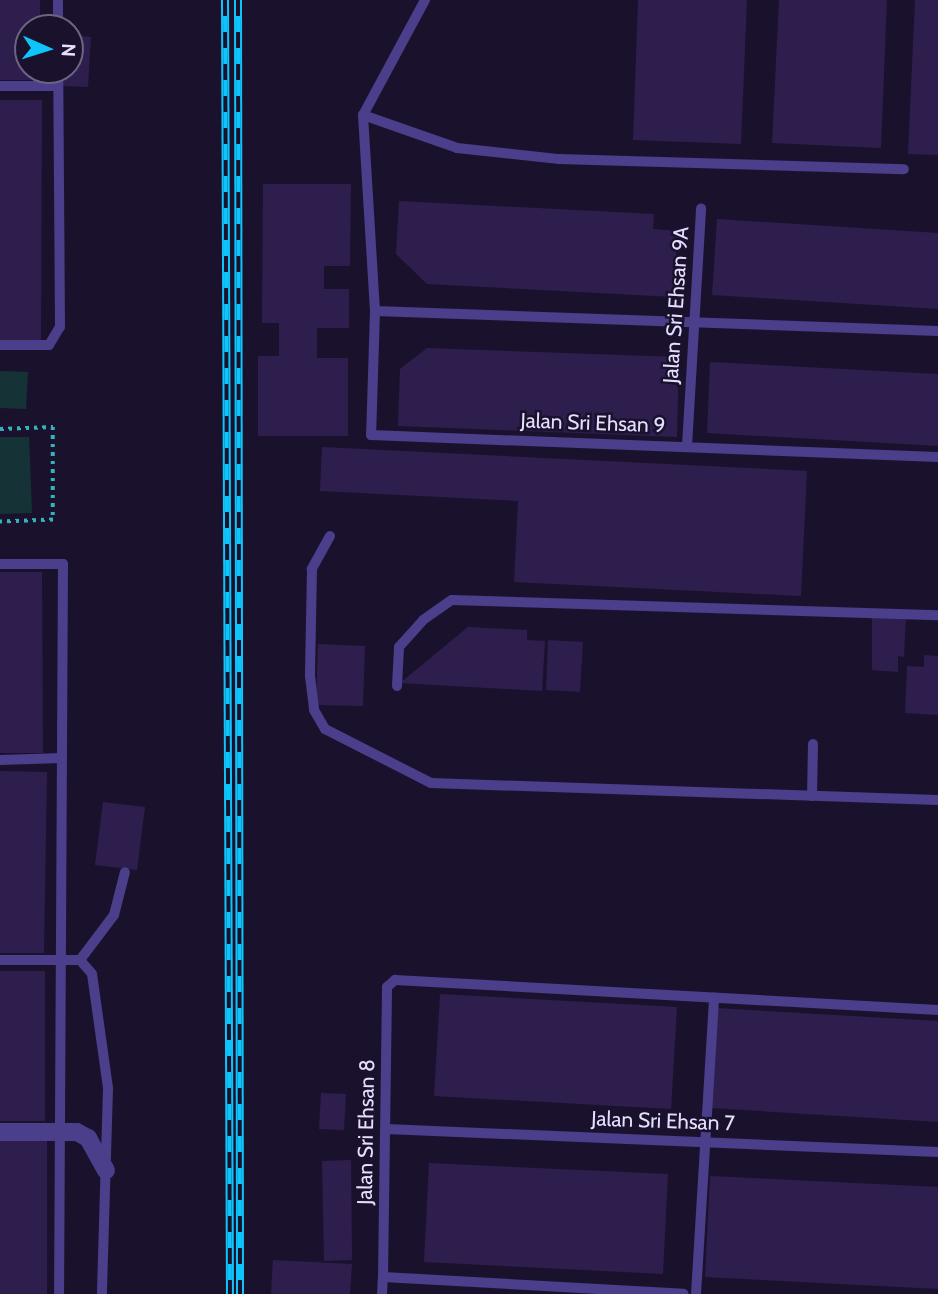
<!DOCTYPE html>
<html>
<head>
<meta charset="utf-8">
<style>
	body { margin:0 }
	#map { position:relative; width:938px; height:1294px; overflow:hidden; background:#1a122d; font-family:Cabin,sans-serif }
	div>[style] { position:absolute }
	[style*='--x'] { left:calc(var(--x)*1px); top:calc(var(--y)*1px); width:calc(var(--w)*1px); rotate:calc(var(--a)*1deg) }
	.green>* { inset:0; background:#153337 }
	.building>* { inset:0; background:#2e1e4d }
	.path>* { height:3.5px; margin-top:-1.75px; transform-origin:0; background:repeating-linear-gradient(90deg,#33b3bd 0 3.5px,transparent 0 8.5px) }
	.service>* { height:10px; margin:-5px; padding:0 5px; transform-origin:5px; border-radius:5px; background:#4b3e8b }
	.minor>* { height:18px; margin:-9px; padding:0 9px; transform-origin:9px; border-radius:9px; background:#4b3e8b }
	.rail>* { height:8px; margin-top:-4px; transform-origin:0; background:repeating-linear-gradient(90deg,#1a122d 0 16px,#0ec4fb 0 32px); box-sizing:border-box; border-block:2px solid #0ec4fb }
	span { translate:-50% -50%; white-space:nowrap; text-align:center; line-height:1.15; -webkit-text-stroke:5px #1a122d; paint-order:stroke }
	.street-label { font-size:21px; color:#e6defe }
	.north { position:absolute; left:14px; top:14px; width:70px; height:70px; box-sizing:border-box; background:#1a122d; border:2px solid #6c6481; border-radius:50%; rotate:93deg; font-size:19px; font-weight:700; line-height:28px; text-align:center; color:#e6defe }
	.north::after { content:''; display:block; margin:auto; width:24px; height:32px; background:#0ec4fb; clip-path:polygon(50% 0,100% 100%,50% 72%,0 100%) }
</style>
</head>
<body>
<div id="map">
	<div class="green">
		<div style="clip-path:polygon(0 371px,28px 372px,26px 409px,0 408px)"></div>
		<div style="clip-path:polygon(0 437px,29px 437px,32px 513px,0 514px)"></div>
	</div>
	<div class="building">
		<div style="clip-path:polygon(0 0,40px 0,40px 28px,28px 28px,28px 70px,40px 70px,40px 80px,0 80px)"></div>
		<div style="clip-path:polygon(638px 0,747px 0,741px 144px,633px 140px)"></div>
		<div style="clip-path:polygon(779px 0,887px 0,881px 148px,772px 143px)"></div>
		<div style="clip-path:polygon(915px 0,938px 0,938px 155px,908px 154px)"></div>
		<div style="clip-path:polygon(70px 35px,91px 37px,88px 87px,63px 86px,64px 70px,70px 70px)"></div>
		<div style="clip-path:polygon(0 100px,42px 100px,41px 341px,0 340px)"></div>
		<div style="clip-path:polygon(263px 184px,351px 184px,350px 266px,324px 266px,324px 289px,349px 289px,349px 328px,317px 328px,317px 358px,348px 358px,348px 436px,258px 436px,258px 356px,279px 356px,279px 323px,262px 323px)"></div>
		<div style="clip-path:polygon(399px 201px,654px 214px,653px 229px,677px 231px,674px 297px,427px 284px,396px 254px)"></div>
		<div style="clip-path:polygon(717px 219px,938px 233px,938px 309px,712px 295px)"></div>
		<div style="clip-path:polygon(427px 348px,679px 357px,677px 437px,398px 426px,400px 369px)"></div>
		<div style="clip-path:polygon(710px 362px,938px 374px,938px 446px,707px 433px)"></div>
		<div style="clip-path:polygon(322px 447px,807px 471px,801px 596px,514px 582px,518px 501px,320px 491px)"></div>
		<div style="clip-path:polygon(0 572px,42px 572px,43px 753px,0 753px)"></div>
		<div style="clip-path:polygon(872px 614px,906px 615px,904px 657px,898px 656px,898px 672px,872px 670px)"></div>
		<div style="clip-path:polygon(468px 627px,527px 630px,527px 640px,545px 641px,542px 691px,400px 683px)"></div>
		<div style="clip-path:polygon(548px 640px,583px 642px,580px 692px,546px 690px)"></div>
		<div style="clip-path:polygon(318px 644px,365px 646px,363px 706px,316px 705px)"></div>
		<div style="clip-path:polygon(924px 655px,938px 656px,938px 715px,905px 713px,907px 666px,924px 667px)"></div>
		<div style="clip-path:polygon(0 771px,47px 772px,44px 953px,0 953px)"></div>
		<div style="clip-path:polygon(103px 802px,145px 807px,137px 870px,95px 865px)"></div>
		<div style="clip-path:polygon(0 971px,45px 971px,45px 1121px,0 1121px)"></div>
		<div style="clip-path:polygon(440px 994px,677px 1007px,671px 1109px,434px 1096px)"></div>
		<div style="clip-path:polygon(717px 1008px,938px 1021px,938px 1122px,711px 1108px)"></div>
		<div style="clip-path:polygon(321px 1093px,346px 1094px,344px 1130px,319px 1129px)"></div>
		<div style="clip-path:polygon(0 1140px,47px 1140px,47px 1294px,0 1294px)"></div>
		<div style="clip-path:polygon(351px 1160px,352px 1260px,324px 1261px,322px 1161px)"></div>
		<div style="clip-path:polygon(429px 1163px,668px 1174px,663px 1274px,424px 1262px)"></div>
		<div style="clip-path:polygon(710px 1176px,938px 1187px,938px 1289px,705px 1277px)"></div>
		<div style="clip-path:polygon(273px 1260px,352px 1264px,350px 1294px,271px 1294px)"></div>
	</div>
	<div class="path">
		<div style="--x:0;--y:429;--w:53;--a:-2.2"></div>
		<div style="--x:53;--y:427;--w:93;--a:90"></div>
		<div style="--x:53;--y:520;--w:53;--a:177.8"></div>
	</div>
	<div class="service">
		<div style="--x:58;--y:0;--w:28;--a:90"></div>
		<div style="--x:425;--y:0;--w:131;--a:118.3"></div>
		<div style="--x:363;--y:115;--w:196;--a:86.5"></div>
		<div style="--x:375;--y:311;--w:563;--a:2.03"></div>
		<div style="--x:0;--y:86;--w:58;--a:0"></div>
		<div style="--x:363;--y:115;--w:100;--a:19.3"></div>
		<div style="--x:457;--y:148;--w:103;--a:6.2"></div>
		<div style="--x:559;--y:159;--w:345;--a:1.7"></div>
		<div style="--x:375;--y:311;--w:124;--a:91.8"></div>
		<div style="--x:371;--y:435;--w:567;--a:2.22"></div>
		<div style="--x:0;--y:345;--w:49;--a:0"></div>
		<div style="--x:49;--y:345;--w:21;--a:-59"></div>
		<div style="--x:60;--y:327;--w:257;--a:-90.4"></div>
		<div style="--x:687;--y:446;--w:238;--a:-86.6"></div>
		<div style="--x:330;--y:536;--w:38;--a:119"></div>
		<div style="--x:312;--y:569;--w:107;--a:91.1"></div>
		<div style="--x:310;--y:676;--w:34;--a:83"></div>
		<div style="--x:314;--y:710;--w:22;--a:60"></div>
		<div style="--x:325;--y:729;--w:119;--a:27"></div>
		<div style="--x:431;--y:783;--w:507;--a:1.92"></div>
		<div style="--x:0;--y:564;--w:63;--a:0"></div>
		<div style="--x:63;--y:564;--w:730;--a:90.31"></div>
		<div style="--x:397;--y:686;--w:39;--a:-87"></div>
		<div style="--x:399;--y:647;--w:36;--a:-48"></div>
		<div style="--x:423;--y:620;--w:35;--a:-35"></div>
		<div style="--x:452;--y:600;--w:486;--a:1.8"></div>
		<div style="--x:0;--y:760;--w:62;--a:-1.8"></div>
		<div style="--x:812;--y:796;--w:52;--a:-88.9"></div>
		<div style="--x:0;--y:960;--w:80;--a:0"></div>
		<div style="--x:80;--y:960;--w:18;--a:49"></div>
		<div style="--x:92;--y:974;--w:115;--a:82"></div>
		<div style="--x:108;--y:1088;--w:206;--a:91.7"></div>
		<div style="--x:80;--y:960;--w:56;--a:-52.9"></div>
		<div style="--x:114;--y:915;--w:44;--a:-75.7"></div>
		<div style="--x:386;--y:1129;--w:552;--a:2.39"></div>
		<div style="--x:383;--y:1277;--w:290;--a:-89.2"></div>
		<div style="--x:387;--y:987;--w:11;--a:-41"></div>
		<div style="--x:395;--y:980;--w:544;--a:3.16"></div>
		<div style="--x:382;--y:1294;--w:17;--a:-87"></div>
		<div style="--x:383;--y:1277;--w:301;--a:3.2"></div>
		<div style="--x:696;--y:1294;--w:297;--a:-86.5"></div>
	</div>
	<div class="minor">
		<div style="--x:0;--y:1132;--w:77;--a:0"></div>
		<div style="--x:77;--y:1132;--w:13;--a:29"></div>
		<div style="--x:88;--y:1138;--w:37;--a:61"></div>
	</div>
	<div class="rail">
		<div style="--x:225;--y:0;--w:1294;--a:89.78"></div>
		<div style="--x:238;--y:0;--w:1294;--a:89.91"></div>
	</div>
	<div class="street-label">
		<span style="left:676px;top:305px;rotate:-86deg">Jalan Sri Ehsan 9A</span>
		<span style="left:593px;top:423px;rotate:2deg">Jalan Sri Ehsan 9</span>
		<span style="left:663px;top:1121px;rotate:2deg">Jalan Sri Ehsan 7</span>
		<span style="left:366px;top:1132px;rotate:-89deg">Jalan Sri Ehsan 8</span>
	</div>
	<div class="north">N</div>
</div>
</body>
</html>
